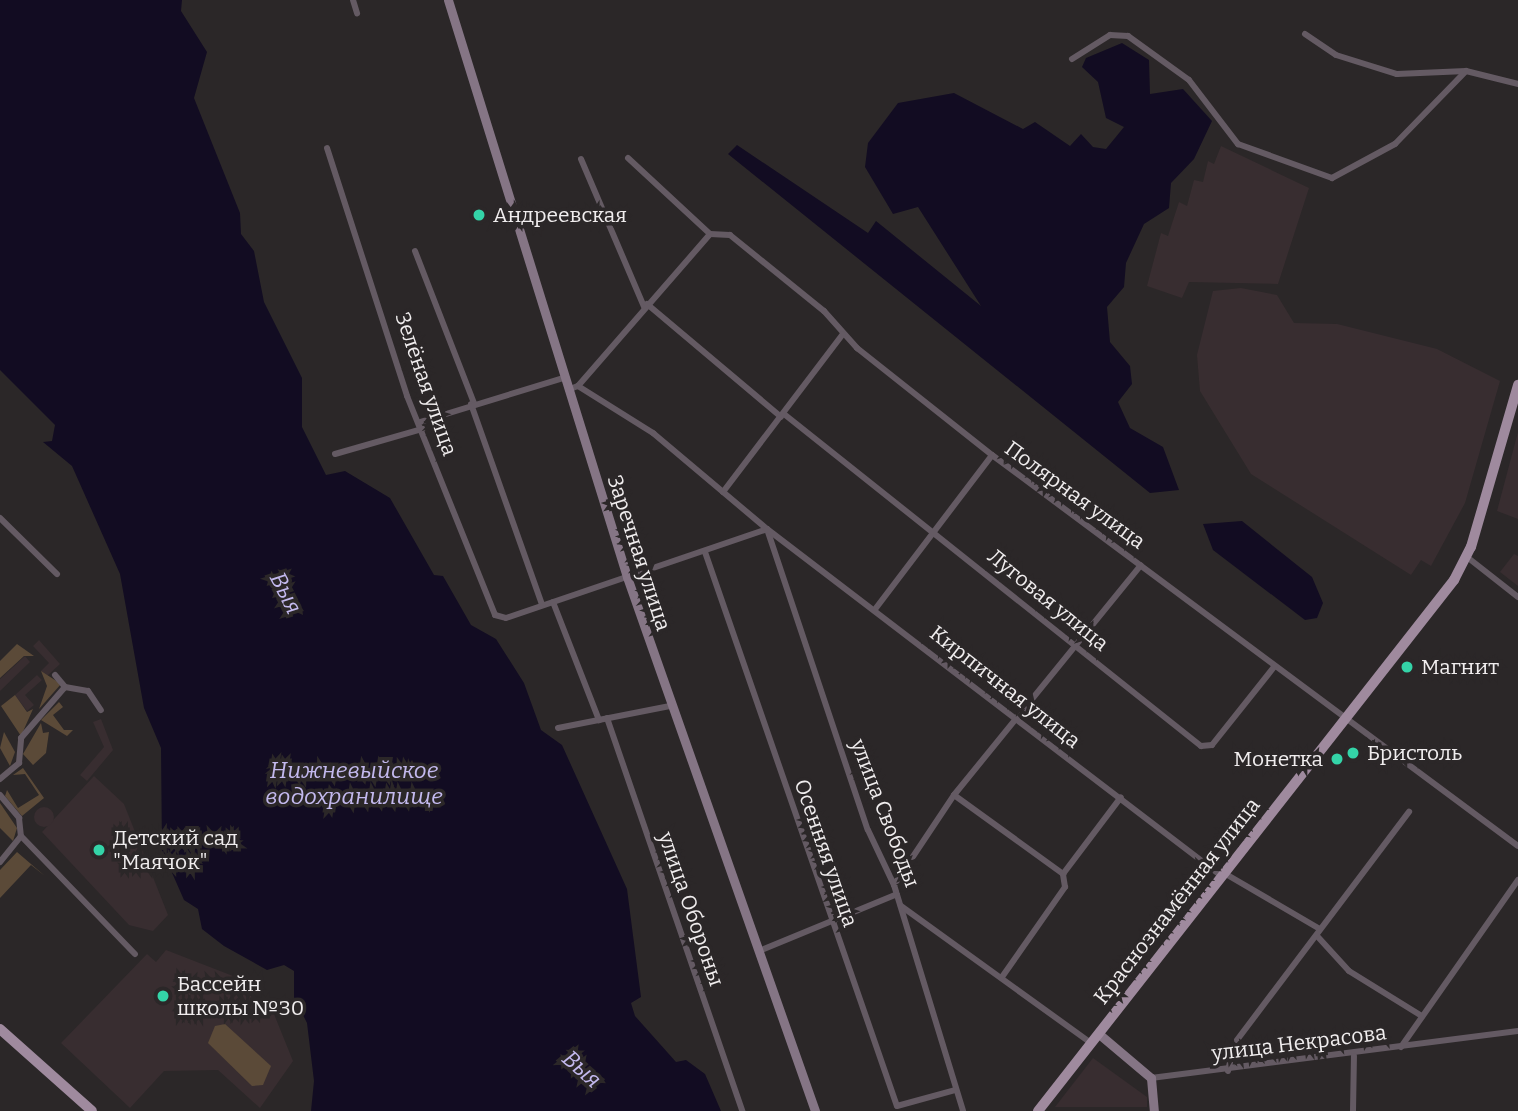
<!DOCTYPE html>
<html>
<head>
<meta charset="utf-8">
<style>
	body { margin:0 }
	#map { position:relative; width:1518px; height:1111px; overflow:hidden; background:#2b2728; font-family:Bitter,serif }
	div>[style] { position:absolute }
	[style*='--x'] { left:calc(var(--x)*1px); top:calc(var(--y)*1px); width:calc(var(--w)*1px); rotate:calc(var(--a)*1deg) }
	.built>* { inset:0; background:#382d30 }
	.round { border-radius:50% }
	.green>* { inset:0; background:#5b4a38 }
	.water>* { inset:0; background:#120c22 }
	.street>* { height:6px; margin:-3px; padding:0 3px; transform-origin:3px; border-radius:3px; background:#645a63 }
	.secondary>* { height:9px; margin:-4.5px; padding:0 4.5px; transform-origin:4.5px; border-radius:4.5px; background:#857585 }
	.primary>* { height:10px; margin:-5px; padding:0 5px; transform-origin:5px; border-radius:5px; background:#9f8a9e }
	.dots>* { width:19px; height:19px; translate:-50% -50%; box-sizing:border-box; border:4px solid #2b2728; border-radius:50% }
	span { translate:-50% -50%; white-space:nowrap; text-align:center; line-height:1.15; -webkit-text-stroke:7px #2b2728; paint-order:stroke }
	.poi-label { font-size:21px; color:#f0edee }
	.left { translate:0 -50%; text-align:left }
	.right { translate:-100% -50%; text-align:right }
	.street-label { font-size:21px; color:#f0edee }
	.water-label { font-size:23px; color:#c3b9ee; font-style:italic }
</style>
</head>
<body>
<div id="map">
	<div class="built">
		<div style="clip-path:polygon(1221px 146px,1309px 188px,1278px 284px,1189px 282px,1182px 298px,1147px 286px,1161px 233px,1168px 236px,1179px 202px,1187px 206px,1194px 180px,1203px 182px,1208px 161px,1214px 164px)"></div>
		<div style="clip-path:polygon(1241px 288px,1277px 295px,1294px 323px,1337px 324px,1437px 349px,1500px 381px,1465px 503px,1431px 566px,1421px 560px,1411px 575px,1251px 474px,1200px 391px,1197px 355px,1213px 291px)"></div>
		<div style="clip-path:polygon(1518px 432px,1518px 519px,1497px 511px)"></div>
		<div style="clip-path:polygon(1514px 554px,1518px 556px,1518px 586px,1500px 572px)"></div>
		<div style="clip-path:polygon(39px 640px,60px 664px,46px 677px,41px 671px,49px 663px,33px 646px)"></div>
		<div style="clip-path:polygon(25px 656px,30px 662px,0 691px,0 679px)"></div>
		<div style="clip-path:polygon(37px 675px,42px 680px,25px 695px,34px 705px,27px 711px,15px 695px)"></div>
		<div style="clip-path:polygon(101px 719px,113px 750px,87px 781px,80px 775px,104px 747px,93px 722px)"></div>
		<div style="clip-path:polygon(94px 776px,124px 804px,168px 915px,153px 931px,129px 925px,42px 832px)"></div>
		<div class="round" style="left:34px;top:807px;width:20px;height:20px"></div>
		<div style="clip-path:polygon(166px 950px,233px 976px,274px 1014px,293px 1061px,260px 1108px,218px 1070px,164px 1071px,130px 1108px,61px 1043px,147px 954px,156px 962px)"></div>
		<div style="clip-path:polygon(1093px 1058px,1147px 1097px,1147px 1107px,1055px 1107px)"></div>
	</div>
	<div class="green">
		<div style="clip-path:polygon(17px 644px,34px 656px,24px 656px,0 678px,0 661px)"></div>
		<div style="clip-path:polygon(41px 671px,61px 684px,39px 709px,47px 686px)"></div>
		<div style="clip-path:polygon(15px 695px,27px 712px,33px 709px,21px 736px,1px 706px)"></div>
		<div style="clip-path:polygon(59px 702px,63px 707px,53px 715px,64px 730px,73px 730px,67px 736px,41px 720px)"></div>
		<div style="clip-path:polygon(41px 723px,43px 733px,49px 732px,46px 753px,33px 765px,23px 754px)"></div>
		<div style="clip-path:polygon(4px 732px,15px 752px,10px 766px,0 748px)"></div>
		<div style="clip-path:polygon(23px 768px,44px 798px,22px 816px,5px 796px,7px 790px,18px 808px,39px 795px,25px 774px,13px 775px)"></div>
		<div style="clip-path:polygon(0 803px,17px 828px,13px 841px,0 828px)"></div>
		<div style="clip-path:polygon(17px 852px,45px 876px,31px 865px,0 898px,0 870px)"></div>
		<div style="clip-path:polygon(225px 1024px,271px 1066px,263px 1085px,252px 1086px,208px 1043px,215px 1026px)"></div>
	</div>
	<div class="water">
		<div style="clip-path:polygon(0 0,182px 0,181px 11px,207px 52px,194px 98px,240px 213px,241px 234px,254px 251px,264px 302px,302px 378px,302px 427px,326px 475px,345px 471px,390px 498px,434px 575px,443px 576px,471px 625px,496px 639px,524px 683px,541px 730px,562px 745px,627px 889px,641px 997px,631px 1003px,635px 1016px,676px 1062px,686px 1060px,705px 1074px,721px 1111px,311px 1111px,314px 1081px,307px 1023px,294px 997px,294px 971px,284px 965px,267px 970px,224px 946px,202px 929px,198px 909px,184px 900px,162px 850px,161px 748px,144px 708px,120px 574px,72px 466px,43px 442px,52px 441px,55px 425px,0 370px)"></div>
		<div style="clip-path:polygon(1122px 43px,1149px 60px,1150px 94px,1183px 89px,1212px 121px,1194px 159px,1171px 183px,1169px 208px,1144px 224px,1126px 263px,1124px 287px,1107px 307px,1110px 342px,1130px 366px,1132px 384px,1118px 402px,1130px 428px,1163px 447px,1179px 490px,1150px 493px,728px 154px,737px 145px,868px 233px,876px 221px,981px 306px,918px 207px,893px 214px,865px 167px,868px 143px,898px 103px,954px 93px,1023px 129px,1035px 122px,1070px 146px,1081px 134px,1093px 147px,1106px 149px,1124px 127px,1106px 118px,1098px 82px,1082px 67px,1086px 58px)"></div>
		<div style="clip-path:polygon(1242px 521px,1312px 577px,1323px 603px,1317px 618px,1305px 620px,1213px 550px,1203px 524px)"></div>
	</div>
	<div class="street">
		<div style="--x:353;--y:0;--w:14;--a:73"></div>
		<div style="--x:1305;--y:34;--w:37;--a:34"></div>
		<div style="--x:1336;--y:55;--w:64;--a:17.3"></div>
		<div style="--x:1397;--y:74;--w:69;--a:-2.5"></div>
		<div style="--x:1466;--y:71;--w:54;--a:14"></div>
		<div style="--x:1072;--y:59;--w:45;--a:-32.3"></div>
		<div style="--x:1110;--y:35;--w:18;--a:3"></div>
		<div style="--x:1128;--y:36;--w:75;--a:35.8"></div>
		<div style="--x:1189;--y:80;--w:81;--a:52.6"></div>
		<div style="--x:1238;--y:144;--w:100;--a:19.9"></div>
		<div style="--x:1332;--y:178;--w:72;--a:-28.4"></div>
		<div style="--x:1395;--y:144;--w:102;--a:-45.8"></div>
		<div style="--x:327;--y:148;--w:261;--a:72.1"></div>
		<div style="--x:407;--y:396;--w:236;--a:68.1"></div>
		<div style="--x:495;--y:615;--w:11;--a:15"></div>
		<div style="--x:506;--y:618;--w:276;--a:-18.8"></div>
		<div style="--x:767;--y:529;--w:317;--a:71.5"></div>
		<div style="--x:868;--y:830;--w:61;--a:64.7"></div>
		<div style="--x:894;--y:885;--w:236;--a:73"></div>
		<div style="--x:628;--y:158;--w:112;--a:42.8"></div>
		<div style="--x:710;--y:234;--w:20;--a:3"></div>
		<div style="--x:730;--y:235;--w:121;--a:39"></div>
		<div style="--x:824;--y:311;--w:50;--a:48.3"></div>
		<div style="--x:857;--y:348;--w:172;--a:38.4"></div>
		<div style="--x:992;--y:455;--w:655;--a:36.63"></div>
		<div style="--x:581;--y:159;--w:161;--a:66.9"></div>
		<div style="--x:415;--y:251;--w:163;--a:68.8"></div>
		<div style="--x:647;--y:304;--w:175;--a:40.1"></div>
		<div style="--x:578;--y:386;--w:201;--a:-49"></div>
		<div style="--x:570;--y:389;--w:9;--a:-21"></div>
		<div style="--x:578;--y:386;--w:89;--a:32.1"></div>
		<div style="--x:653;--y:433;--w:149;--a:40.1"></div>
		<div style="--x:767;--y:529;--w:570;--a:37.37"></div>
		<div style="--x:471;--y:404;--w:213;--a:70.5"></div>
		<div style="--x:784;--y:414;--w:533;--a:38.53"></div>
		<div style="--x:1201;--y:746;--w:11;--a:-5"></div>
		<div style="--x:1212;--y:745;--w:100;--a:-51.5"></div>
		<div style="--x:420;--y:422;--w:153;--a:-17.1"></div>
		<div style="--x:335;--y:454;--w:91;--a:-16"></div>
		<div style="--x:723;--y:492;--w:198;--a:-52.8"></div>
		<div style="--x:0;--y:518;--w:80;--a:44.5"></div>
		<div style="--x:705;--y:552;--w:586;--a:70.89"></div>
		<div style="--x:897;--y:1106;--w:60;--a:-15.4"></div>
		<div style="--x:1467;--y:557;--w:65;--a:38.1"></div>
		<div style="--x:553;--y:602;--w:127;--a:68.7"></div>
		<div style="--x:876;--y:608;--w:192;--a:-52.8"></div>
		<div style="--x:55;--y:675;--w:16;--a:50"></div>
		<div style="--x:65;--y:687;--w:23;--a:10"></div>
		<div style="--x:88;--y:691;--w:23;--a:56"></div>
		<div style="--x:607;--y:718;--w:416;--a:71"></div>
		<div style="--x:558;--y:728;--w:114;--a:-11.1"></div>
		<div style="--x:0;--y:779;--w:25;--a:-40"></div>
		<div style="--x:19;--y:763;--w:25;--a:-85"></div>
		<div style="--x:21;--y:738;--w:67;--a:-49.2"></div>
		<div style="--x:0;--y:795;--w:30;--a:50"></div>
		<div style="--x:19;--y:818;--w:18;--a:84"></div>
		<div style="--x:21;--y:836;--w:164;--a:46"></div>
		<div style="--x:954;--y:795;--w:135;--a:35.9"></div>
		<div style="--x:0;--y:862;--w:33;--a:-51"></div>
		<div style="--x:1224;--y:873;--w:111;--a:30.3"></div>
		<div style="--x:894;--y:885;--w:108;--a:-56.3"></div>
		<div style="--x:954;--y:795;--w:296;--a:-50.9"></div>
		<div style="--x:901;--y:906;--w:234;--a:35.8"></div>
		<div style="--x:1318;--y:937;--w:46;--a:47.6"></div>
		<div style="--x:1349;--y:971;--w:86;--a:31.7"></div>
		<div style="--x:759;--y:951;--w:149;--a:-22.4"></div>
		<div style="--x:1002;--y:977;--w:110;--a:-55"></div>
		<div style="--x:1065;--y:887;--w:13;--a:-99"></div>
		<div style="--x:1063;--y:874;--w:96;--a:-53"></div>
		<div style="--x:1401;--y:1047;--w:204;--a:-55"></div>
		<div style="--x:1228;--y:1071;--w:28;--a:-77"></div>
		<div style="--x:1234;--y:1044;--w:291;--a:-53"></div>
		<div style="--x:1151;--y:1078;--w:370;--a:-7.3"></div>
		<div style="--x:1353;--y:1111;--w:55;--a:-89"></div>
	</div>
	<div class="secondary">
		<div style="--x:448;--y:0;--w:604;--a:72.76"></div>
		<div style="--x:627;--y:577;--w:566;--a:70.6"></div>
		<div style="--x:1099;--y:1034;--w:68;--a:40.2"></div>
		<div style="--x:1151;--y:1078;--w:33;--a:85"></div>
	</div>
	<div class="primary">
		<div style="--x:0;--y:1029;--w:123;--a:41.7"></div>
		<div style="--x:1038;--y:1111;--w:675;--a:-51.92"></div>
		<div style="--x:1454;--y:580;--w:37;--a:-63"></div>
		<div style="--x:1471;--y:547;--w:169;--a:-73.8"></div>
	</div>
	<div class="dots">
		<div style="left:479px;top:215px;background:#34d4a8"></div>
		<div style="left:1407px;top:667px;background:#34d4a8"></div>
		<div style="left:1353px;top:753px;background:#34d4a8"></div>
		<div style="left:1337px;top:759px;background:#34d4a8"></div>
		<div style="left:99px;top:850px;background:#34d4a8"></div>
		<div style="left:163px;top:996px;background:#34d4a8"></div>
	</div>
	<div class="poi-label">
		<span class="left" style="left:493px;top:215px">Андреевская</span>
		<span class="left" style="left:1421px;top:667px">Магнит</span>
		<span class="left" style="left:1367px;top:753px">Бристоль</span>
		<span class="right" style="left:1323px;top:759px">Монетка</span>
		<span class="left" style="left:113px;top:850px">Детский сад<br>"Маячок"</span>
		<span class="left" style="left:177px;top:996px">Бассейн<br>школы №30</span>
	</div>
	<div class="street-label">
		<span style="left:426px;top:384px;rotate:71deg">Зелёная улица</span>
		<span style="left:1075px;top:495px;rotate:36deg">Полярная улица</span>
		<span style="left:639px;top:553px;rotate:72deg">Заречная улица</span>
		<span style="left:1048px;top:600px;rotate:39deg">Луговая улица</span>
		<span style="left:1005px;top:687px;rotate:38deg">Кирпичная улица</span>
		<span style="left:885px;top:813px;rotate:69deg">улица Свободы</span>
		<span style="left:826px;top:853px;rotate:71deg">Осенняя улица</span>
		<span style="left:1177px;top:901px;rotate:-52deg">Краснознамённая улица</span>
		<span style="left:691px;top:909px;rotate:71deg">улица Обороны</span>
		<span style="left:1299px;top:1043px;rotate:-7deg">улица Некрасова</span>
	</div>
	<div class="water-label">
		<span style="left:286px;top:593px;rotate:63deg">Выя</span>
		<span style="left:354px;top:783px">Нижневыйское<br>водохранилище</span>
		<span style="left:582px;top:1069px;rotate:42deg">Выя</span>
	</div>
</div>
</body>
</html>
